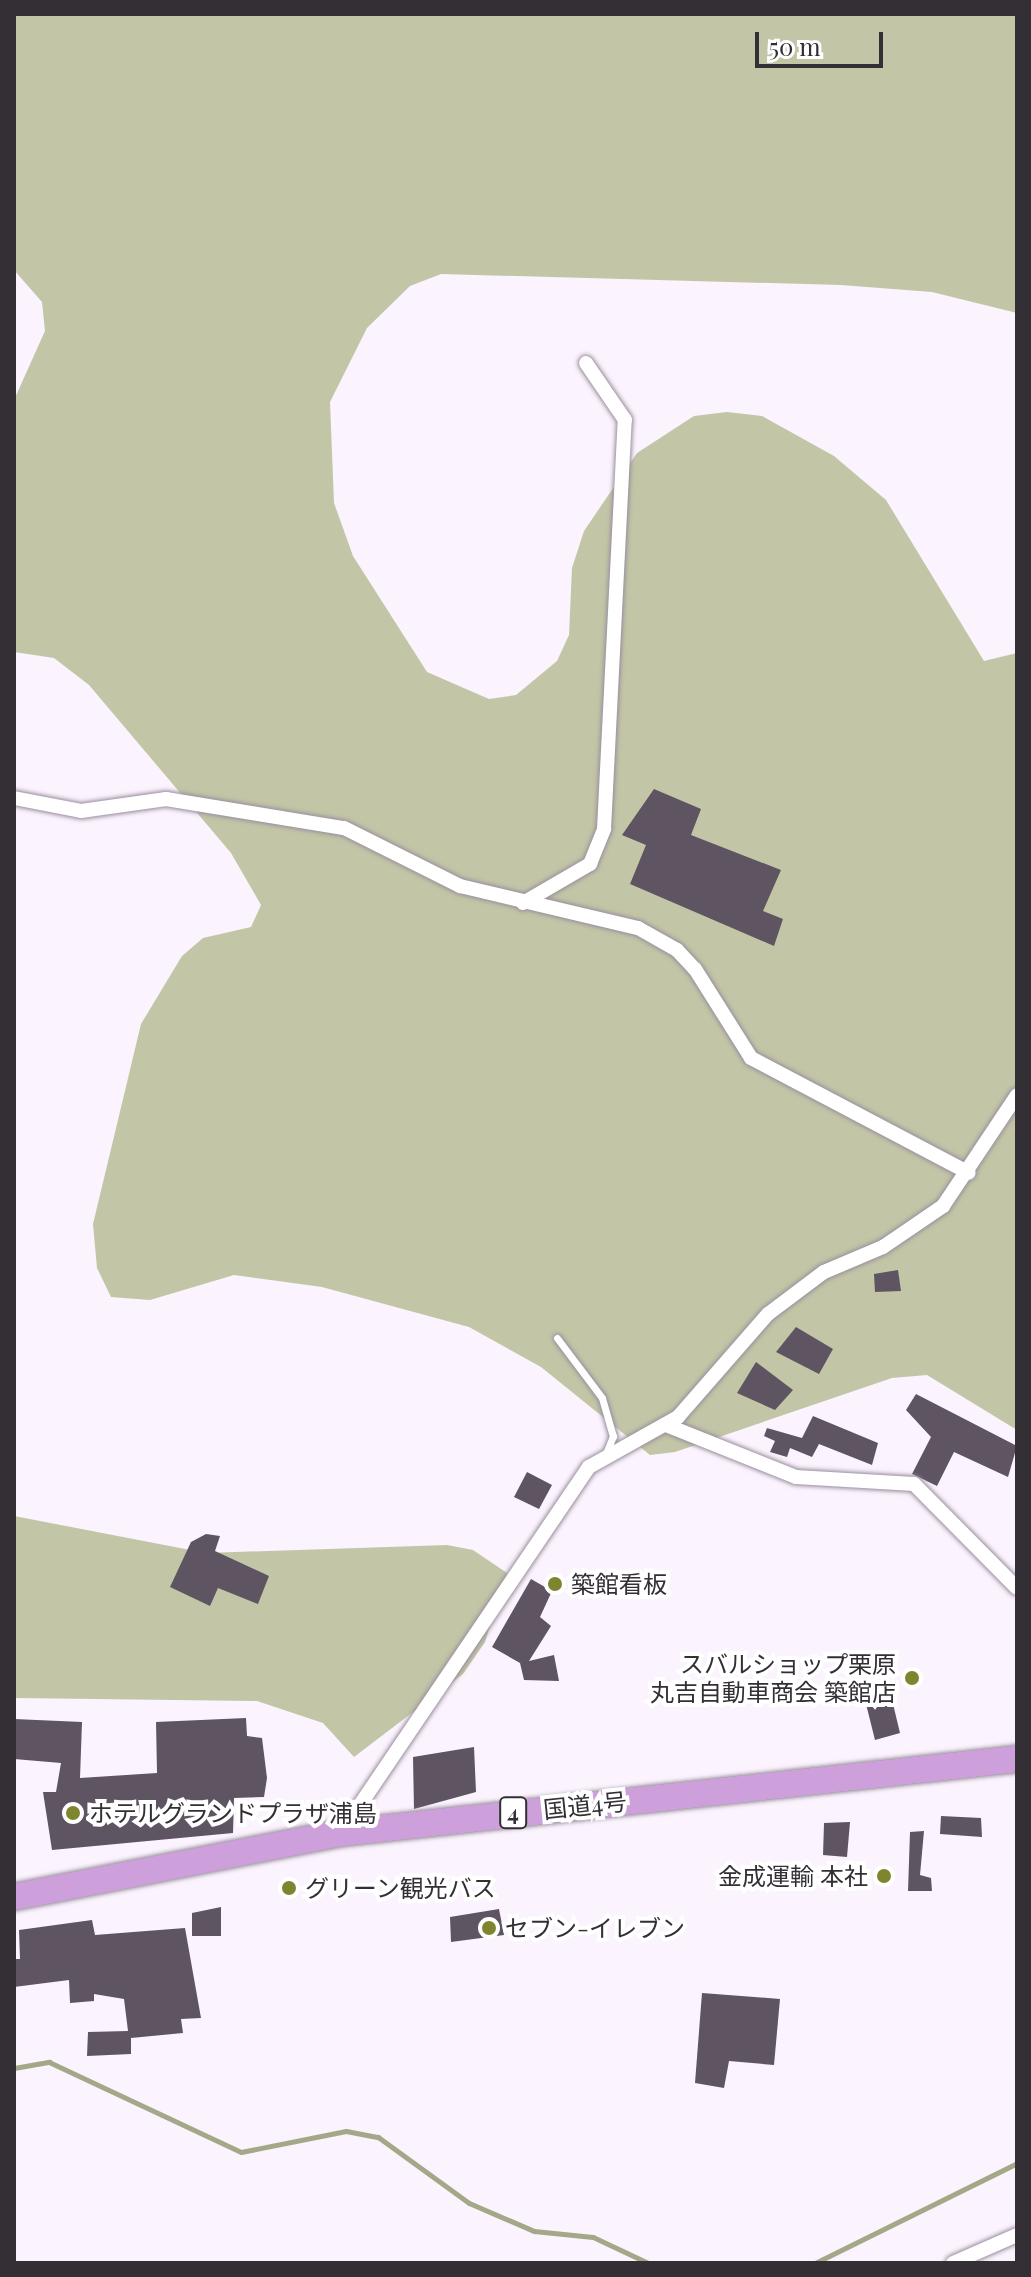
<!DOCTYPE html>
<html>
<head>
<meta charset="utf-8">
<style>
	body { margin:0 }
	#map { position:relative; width:1031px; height:2277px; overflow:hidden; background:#fbf3fd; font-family:"Playfair Display","Noto Sans JP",serif }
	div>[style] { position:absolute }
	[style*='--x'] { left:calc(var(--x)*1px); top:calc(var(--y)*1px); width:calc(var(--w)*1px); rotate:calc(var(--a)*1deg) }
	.forest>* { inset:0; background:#c2c6a6 }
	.stream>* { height:5px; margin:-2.5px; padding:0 2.5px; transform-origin:2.5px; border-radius:2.5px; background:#a4a889 }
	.building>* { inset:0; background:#5e5462 }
	.roads { filter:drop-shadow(0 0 2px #9a8e9e) drop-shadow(0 0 2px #9a8e9e) }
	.lane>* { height:7px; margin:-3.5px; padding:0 3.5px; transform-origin:3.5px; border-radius:3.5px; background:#fff }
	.street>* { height:14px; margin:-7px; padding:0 7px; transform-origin:7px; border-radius:7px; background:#fff }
	.highway>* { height:26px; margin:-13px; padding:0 13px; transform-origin:13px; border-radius:13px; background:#cda0db }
	.dots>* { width:22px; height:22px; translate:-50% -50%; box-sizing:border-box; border:4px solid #fff; border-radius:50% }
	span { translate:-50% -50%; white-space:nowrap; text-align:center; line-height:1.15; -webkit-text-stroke:8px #fff; paint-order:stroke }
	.shield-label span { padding:2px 6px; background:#fff; border:2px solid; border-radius:6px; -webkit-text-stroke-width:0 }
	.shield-label { font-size:22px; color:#332f35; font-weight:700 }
	.poi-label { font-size:24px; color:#332f35 }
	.left { translate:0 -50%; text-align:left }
	.right { translate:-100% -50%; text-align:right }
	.street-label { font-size:24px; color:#332f35 }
	.frame { position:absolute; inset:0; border:16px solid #332f35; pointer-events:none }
	.scale { position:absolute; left:755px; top:32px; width:128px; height:36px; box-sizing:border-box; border:4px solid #332f35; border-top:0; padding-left:10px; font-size:24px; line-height:28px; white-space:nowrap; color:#332f35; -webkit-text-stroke:6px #fff; paint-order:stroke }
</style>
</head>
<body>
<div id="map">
	<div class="forest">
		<div style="clip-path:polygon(14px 14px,1017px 14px,1017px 313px,932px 292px,841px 285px,441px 274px,410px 286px,367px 328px,330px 402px,334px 503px,353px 556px,427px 672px,489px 699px,516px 695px,557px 661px,569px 635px,572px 568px,584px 531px,637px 453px,694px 416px,727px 412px,762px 416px,834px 456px,886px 500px,984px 661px,1017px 653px,1017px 1430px,927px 1375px,892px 1378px,675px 1452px,650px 1455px,541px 1367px,469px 1327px,322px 1287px,234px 1275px,150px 1300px,111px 1297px,97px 1268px,93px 1224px,141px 1024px,182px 956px,203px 938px,251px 927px,261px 905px,231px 853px,89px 685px,54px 658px,14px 652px,14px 400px,45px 331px,42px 302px,14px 270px)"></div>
		<div style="clip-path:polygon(14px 1516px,206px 1553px,447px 1545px,473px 1550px,507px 1573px,485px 1642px,463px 1674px,354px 1757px,323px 1723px,257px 1701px,14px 1698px)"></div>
	</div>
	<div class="stream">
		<div style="--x:14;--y:2068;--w:36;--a:-10"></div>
		<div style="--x:49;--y:2062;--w:212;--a:25.1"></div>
		<div style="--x:241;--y:2152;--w:107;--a:-11.3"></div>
		<div style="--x:346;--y:2131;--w:33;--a:11"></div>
		<div style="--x:378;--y:2137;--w:112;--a:36"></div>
		<div style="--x:469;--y:2203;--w:71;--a:23.3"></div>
		<div style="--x:534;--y:2231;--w:59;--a:5.8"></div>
		<div style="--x:593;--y:2237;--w:61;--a:25.3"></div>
		<div style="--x:815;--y:2263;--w:225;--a:-26.3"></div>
	</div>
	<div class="building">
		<div style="clip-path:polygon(654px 789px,701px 809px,691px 835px,781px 870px,763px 911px,783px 919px,774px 946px,630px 884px,646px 845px,622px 835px)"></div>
		<div style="clip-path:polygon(898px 1270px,901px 1291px,875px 1292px,874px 1274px)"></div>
		<div style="clip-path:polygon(796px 1327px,833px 1349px,819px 1374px,776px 1352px)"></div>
		<div style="clip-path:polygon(756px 1362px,793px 1390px,775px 1410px,737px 1393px)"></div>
		<div style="clip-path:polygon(916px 1394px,1017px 1446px,1008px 1477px,954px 1452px,937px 1486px,912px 1474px,931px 1437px,906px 1410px)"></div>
		<div style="clip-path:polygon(813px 1416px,878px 1443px,872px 1465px,819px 1444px,812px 1457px,790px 1448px,787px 1457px,770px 1452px,775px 1441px,764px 1436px,767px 1428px,802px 1438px)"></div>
		<div style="clip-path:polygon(527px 1472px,552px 1485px,539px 1509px,514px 1497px)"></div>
		<div style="clip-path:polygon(206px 1534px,220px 1536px,215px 1551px,269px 1576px,258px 1604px,218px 1588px,210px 1606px,170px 1587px,191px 1542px)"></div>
		<div style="clip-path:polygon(531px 1579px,552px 1591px,540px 1617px,551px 1626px,529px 1661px,554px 1655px,559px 1681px,524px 1680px,520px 1663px,492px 1647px)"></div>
		<div style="clip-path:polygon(887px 1679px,900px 1733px,875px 1740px,861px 1684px)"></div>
		<div style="clip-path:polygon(246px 1718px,247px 1736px,262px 1738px,267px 1778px,264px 1797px,234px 1798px,233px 1833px,52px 1850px,43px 1792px,56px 1792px,61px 1763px,14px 1759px,14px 1719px,82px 1722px,80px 1778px,157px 1773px,156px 1722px)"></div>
		<div style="clip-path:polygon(474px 1747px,476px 1792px,414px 1809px,413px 1757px)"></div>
		<div style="clip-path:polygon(941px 1816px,981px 1818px,982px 1837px,940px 1834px)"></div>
		<div style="clip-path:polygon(850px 1822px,847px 1857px,823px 1855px,824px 1823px)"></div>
		<div style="clip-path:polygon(924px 1831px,920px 1875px,931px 1878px,932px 1891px,908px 1891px,910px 1832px)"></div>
		<div style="clip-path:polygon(221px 1907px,221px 1936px,192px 1936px,192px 1913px)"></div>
		<div style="clip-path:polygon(499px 1909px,504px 1935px,451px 1942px,450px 1917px)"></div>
		<div style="clip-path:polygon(92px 1920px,95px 1935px,185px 1928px,201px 2018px,181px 2019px,183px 2033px,131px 2038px,131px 2054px,87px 2056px,88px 2032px,128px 2031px,124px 1999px,94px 1994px,94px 2001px,70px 2003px,69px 1980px,14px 1987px,14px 1959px,20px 1959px,19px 1930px)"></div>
		<div style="clip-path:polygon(702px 1993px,780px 1999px,774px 2065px,729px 2061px,724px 2088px,695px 2083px)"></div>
	</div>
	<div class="roads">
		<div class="lane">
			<div style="--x:557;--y:1338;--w:75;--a:53.1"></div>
			<div style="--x:602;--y:1398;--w:40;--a:74"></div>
			<div style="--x:613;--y:1436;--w:16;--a:112"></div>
		</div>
		<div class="street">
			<div style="--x:14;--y:798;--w:68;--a:11"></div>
			<div style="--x:81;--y:811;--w:86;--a:-8"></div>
			<div style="--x:166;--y:799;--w:180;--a:9.3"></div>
			<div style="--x:344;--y:828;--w:130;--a:26.6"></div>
			<div style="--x:460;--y:886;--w:183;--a:13.3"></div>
			<div style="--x:638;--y:928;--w:45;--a:29.4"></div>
			<div style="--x:677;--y:950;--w:26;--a:47"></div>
			<div style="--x:695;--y:969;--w:105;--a:57.8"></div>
			<div style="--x:751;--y:1058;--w:246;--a:27.8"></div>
			<div style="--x:523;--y:903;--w:78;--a:-30.2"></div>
			<div style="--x:590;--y:864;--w:38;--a:-68"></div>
			<div style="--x:604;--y:829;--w:410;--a:-87.1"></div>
			<div style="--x:625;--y:420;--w:69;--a:-124.4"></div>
			<div style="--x:666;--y:1425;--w:140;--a:21.8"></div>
			<div style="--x:796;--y:1477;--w:118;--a:3.4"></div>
			<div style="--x:914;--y:1484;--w:146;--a:45.3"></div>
			<div style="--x:341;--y:1833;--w:442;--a:-55.9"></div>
			<div style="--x:589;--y:1467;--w:102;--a:-29.3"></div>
			<div style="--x:678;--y:1417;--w:137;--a:-48.9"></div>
			<div style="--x:768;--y:1314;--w:70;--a:-36.9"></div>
			<div style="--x:824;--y:1272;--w:64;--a:-23"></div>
			<div style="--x:883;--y:1247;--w:73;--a:-34.3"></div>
			<div style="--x:943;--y:1206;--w:133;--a:-56.3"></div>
			<div style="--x:953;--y:2263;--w:70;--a:-23.6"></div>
		</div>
		<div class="highway">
			<div style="--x:14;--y:1897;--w:333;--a:-11.1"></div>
			<div style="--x:341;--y:1833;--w:680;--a:-6.25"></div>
		</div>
	</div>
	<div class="dots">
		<div style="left:555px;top:1584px;background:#7f842f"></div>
		<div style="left:912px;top:1678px;background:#7f842f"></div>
		<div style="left:73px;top:1813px;background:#7f842f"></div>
		<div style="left:884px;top:1876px;background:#7f842f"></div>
		<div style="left:289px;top:1888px;background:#7f842f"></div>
		<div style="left:489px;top:1928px;background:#7f842f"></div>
	</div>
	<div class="shield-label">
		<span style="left:513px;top:1813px">4</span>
	</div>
	<div class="poi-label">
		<span class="left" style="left:571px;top:1584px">築館看板</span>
		<span class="right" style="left:896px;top:1678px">スバルショップ栗原<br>丸吉自動車商会 築館店</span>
		<span class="left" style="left:89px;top:1813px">ホテルグランドプラザ浦島</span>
		<span class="right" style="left:868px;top:1876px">金成運輸 本社</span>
		<span class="left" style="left:305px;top:1888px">グリーン観光バス</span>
		<span class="left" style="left:505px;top:1928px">セブン-イレブン</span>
	</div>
	<div class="street-label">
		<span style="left:585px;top:1805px;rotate:-6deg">国道4号</span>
	</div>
	<div class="frame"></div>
	<div class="scale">50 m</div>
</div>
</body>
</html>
